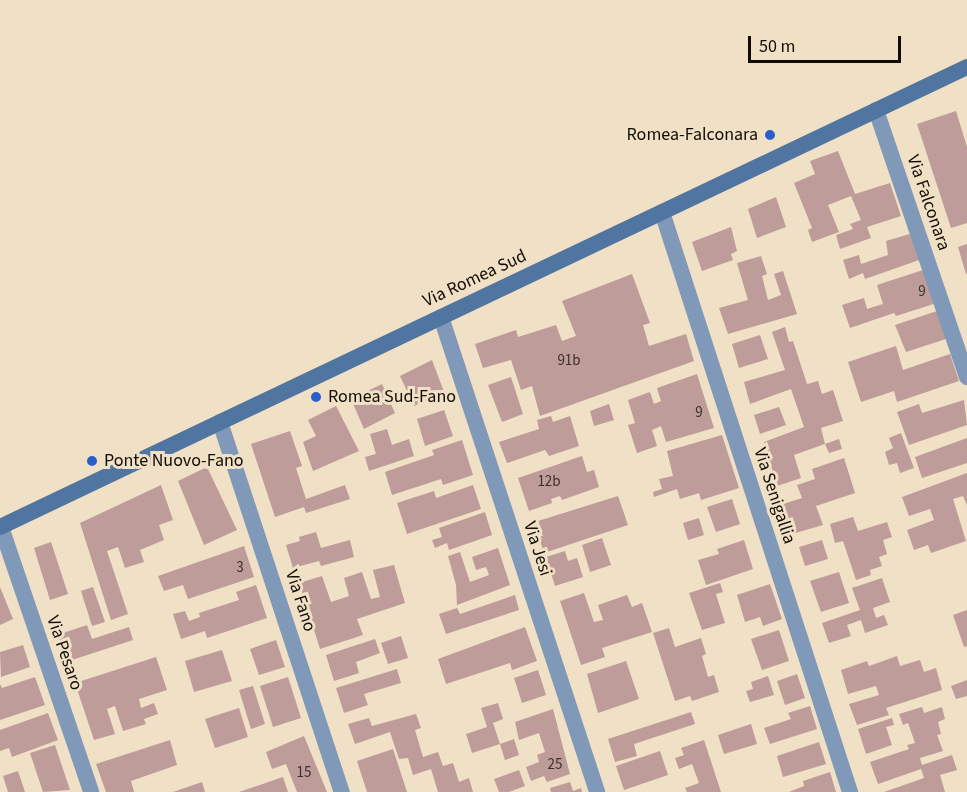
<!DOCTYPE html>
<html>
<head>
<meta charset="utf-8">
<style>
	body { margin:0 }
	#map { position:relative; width:967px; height:792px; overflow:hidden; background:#f0e0c5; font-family:"Source Sans 3",sans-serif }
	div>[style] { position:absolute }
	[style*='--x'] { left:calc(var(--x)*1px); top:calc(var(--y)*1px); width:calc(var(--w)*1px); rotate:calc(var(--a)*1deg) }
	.building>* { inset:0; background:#bd9c9a }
	.minor>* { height:16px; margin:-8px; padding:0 8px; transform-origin:8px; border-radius:8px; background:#8099b8 }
	.secondary>* { height:16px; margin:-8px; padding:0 8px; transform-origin:8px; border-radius:8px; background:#5175a1 }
	.dots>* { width:16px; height:16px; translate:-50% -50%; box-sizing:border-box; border:3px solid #f0e0c5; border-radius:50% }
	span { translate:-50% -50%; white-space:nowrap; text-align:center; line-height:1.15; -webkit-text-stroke:6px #f0e0c5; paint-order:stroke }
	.number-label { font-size:15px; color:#3c302a }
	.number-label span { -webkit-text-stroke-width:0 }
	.poi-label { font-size:18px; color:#110c04 }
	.right { translate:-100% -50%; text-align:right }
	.left { translate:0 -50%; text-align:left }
	.street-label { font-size:18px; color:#110c04 }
	.scale { position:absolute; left:748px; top:36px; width:153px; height:27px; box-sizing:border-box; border:3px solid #110c04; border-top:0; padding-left:8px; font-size:18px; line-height:21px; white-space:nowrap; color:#110c04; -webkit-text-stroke:4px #f0e0c5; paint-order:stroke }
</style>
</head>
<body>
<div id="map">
	<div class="building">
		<div style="clip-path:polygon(956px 111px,967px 147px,967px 223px,951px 228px,917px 124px)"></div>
		<div style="clip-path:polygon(838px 151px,855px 194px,890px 183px,901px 216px,867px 227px,871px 238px,840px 249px,836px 235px,853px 229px,850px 224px,861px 220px,851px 196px,828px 205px,839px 232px,812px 242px,808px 230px,812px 228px,794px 183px,815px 174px,810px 161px)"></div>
		<div style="clip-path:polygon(776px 197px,786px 227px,757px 238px,748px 209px)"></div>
		<div style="clip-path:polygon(731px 227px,737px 251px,731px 254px,733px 260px,702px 271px,692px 242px)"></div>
		<div style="clip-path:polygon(913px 233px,922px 259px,865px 279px,863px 273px,849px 279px,843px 260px,859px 255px,861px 264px,888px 255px,886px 241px)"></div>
		<div style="clip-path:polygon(967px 244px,967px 274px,966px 274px,958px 247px)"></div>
		<div style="clip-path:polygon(761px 256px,767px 274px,762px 276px,768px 300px,781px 295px,774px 274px,783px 271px,797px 314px,728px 334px,719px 308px,748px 300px,737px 263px)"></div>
		<div style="clip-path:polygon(926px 269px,937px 303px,896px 316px,894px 313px,850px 328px,842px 305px,864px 298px,867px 309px,883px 304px,877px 285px)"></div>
		<div style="clip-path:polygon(632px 274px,650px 323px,643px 325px,649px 346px,686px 334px,694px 361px,540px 416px,532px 386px,521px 390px,511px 360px,483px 368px,475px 344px,516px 330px,518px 337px,556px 325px,562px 341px,576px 336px,562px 301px)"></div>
		<div style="clip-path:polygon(937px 311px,946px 339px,906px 352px,895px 325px)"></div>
		<div style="clip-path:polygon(785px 327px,789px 342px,793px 341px,807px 384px,818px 381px,822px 394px,833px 390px,843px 421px,821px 428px,825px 444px,794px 455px,801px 478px,777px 486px,764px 442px,804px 427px,791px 389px,750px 404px,744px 382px,785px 370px,772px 332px)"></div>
		<div style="clip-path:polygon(760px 335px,768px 359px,739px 368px,732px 344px)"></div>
		<div style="clip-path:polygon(896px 346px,903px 370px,950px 354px,959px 381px,897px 402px,894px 391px,861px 402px,848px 362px)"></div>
		<div style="clip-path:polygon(432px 360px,444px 392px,414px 406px,400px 376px)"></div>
		<div style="clip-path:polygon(697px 374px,714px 428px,666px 442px,661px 426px,652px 430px,657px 446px,637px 453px,628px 425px,635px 423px,628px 400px,650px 392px,654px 404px,661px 401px,657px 388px)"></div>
		<div style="clip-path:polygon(511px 377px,523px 414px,502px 422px,488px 385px)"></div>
		<div style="clip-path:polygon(382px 384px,395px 413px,364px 429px,351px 399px)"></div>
		<div style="clip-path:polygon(964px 400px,967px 425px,909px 445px,897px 412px,919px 404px,922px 413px)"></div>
		<div style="clip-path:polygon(609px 404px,614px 420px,594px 426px,590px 411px)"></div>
		<div style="clip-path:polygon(336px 406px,359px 451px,313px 471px,303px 442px,316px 436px,308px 420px)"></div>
		<div style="clip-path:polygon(779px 407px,786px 425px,760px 434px,754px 415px)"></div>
		<div style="clip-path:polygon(444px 410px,453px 436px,425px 446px,417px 419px)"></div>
		<div style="clip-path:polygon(551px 416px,553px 422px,570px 416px,579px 446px,549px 456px,545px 450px,507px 463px,499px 442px,539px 429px,537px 420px)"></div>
		<div style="clip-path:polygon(387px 429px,392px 445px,409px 439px,414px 456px,369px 471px,365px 457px,376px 454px,370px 434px)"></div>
		<div style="clip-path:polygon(290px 431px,302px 466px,296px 468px,306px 499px,345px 485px,350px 499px,306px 513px,304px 507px,275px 517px,251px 444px)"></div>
		<div style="clip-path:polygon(901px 433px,914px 468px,900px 473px,897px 463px,889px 465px,885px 452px,893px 448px,889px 438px)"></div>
		<div style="clip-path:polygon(722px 435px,739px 488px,701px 500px,699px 493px,680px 499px,677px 489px,654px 497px,653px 492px,662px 489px,659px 479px,673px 476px,667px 451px)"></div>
		<div style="clip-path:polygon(967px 438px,967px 463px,922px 478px,915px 457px)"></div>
		<div style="clip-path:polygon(839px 439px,842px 449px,829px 453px,825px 444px)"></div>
		<div style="clip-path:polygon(462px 440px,473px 475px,443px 485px,441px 479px,392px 495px,385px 472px,434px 455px,432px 450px)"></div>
		<div style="clip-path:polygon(582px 456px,587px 472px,594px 470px,599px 487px,562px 500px,560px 496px,551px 499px,552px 503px,529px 511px,518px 478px)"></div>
		<div style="clip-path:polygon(844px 458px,855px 493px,816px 506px,823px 525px,792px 534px,783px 504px,802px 498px,797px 485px,815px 479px,812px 469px)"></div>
		<div style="clip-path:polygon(207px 467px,237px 530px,204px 545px,178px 481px)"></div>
		<div style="clip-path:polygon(967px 473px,967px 505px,963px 496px,953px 499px,966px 541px,931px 553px,928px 545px,914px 550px,907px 530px,934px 520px,930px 509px,909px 516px,902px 497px)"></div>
		<div style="clip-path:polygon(161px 485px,173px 520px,159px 525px,164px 540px,140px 550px,144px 562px,125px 568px,118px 547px,107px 551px,128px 614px,111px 620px,80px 523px)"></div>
		<div style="clip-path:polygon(473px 485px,481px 509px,407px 534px,397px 503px,434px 491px,436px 498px)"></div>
		<div style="clip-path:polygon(618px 496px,628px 525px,544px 553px,539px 537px,543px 536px,538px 521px)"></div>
		<div style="clip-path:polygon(732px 499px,740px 524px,716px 532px,707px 507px)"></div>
		<div style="clip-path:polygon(485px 512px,492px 535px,449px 550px,447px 543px,435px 548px,432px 540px,442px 537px,439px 528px)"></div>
		<div style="clip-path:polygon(853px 517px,858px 531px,887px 522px,892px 537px,883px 540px,887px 554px,879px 557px,882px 566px,870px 570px,871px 575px,856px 580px,843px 541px,835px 543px,830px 524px)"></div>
		<div style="clip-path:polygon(699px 518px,704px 535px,688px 540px,683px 523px)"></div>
		<div style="clip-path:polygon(316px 532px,321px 548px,350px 540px,354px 557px,321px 566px,319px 561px,293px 568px,286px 545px,300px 541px,299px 537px)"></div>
		<div style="clip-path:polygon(602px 538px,611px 565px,590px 572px,582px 545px)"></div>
		<div style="clip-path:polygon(744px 540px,753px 569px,706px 585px,698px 560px,719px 554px,717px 549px)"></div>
		<div style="clip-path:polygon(822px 540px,828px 559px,805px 566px,799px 547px)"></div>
		<div style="clip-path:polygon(51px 542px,68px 594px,50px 600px,34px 548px)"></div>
		<div style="clip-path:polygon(244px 546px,254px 577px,188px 599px,183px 585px,164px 591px,158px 576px)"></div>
		<div style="clip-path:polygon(498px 548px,510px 585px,457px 605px,456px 585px,448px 556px,460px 552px,470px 582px,489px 575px,486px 567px,476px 570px,472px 557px)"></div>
		<div style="clip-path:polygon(565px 551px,568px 561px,577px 558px,583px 577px,555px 586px,546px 557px)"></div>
		<div style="clip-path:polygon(394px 565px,405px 603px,357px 619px,363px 635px,320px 649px,299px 583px,322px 576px,331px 602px,349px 596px,344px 578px,362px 572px,371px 599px,380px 597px,373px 570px)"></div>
		<div style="clip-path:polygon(839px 572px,849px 603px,821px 612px,810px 581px)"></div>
		<div style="clip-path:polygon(882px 578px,890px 602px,873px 608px,876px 618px,884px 615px,888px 625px,865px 633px,861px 620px,847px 625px,851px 636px,829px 643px,822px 623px,860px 610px,852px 588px)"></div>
		<div style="clip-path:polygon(720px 583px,723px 592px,716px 594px,725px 623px,702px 630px,689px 593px)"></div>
		<div style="clip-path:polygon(770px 584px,782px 619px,763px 626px,760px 617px,745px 622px,737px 595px)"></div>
		<div style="clip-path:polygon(256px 585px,267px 618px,207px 638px,205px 631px,181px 639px,173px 614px,185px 611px,189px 621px,200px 617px,199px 613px,239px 600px,236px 592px)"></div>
		<div style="clip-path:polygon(0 587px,13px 619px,0 625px)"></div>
		<div style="clip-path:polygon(93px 587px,105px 622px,92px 626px,81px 591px)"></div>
		<div style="clip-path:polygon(584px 593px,594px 622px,603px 620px,598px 605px,627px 595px,632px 607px,642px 603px,652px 632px,602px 648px,605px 657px,581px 665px,560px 601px)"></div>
		<div style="clip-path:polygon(515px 595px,519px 610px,446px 634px,439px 614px,457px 608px,460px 614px)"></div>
		<div style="clip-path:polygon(967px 610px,967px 646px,964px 647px,953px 615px)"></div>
		<div style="clip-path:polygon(87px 625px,92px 639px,129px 627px,133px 640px,66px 662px,57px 635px)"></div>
		<div style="clip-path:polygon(525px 627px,537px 661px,512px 670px,510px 663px,446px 684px,438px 659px)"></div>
		<div style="clip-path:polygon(669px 628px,675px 647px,701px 638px,706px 654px,702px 656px,708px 677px,714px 675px,719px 692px,692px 701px,690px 696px,675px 701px,653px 633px)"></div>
		<div style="clip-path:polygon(779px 630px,789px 661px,762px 670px,751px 639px)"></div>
		<div style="clip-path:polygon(401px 636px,408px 658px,388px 664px,381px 643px)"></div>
		<div style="clip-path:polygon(375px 639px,380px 653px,356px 662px,359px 673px,334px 681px,326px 655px)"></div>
		<div style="clip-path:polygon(276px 640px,285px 667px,259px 675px,250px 649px)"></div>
		<div style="clip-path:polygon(23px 645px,30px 667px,1px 677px,0 652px)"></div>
		<div style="clip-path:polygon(222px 650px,232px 681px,194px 692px,185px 661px)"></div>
		<div style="clip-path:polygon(897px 656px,900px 666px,920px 660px,924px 672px,936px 668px,942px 690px,886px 708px,889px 715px,857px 725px,849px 704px,879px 695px,876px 686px,848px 694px,841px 670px,867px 661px,869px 666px)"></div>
		<div style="clip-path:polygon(156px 657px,167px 690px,139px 699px,141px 708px,154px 703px,158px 714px,144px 719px,146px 724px,123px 731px,115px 706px,107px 709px,115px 734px,94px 740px,75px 683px)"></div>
		<div style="clip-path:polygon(626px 661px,639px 699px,598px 713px,587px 674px)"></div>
		<div style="clip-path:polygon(397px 669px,401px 683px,364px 694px,368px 705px,344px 713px,336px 688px)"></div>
		<div style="clip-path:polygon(538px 670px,546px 695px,522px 703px,514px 678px)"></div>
		<div style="clip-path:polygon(797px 674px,805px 698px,785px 705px,777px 681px)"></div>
		<div style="clip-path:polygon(768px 676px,774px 695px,750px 702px,746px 691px,753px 689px,751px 682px)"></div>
		<div style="clip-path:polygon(35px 677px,45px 705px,0 720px,0 684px,2px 688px)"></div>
		<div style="clip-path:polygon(288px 677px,301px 718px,273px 727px,260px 686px)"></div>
		<div style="clip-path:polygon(967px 680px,967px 696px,956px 699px,951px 686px)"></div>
		<div style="clip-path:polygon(253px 686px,265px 724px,251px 729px,239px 690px)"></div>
		<div style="clip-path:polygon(498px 703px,503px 719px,493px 723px,500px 744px,472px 753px,466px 734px,487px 727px,481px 708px)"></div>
		<div style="clip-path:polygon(810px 706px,817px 729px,770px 744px,764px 728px,791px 719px,788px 713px)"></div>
		<div style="clip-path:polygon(922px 707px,924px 713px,942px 707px,945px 719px,938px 722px,941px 734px,937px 735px,943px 751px,920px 758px,922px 765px,952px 755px,957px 770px,940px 775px,945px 792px,884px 792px,924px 778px,921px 769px,878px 784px,870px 762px,909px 749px,907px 745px,915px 743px,908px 723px,903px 725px,899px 714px)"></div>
		<div style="clip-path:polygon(239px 708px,248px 737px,215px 748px,205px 719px)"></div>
		<div style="clip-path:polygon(553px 709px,570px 774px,547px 782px,544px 776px,531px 781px,526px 767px,539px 762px,537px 755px,545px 752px,539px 733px,519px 740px,515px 722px)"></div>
		<div style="clip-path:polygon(691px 712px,695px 724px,634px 744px,637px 756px,615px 762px,608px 739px)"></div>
		<div style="clip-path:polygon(48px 713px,58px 740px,12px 757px,9px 748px,0 751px,0 730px)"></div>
		<div style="clip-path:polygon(416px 714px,421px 728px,415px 730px,423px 757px,438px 752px,443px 766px,453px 763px,459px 782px,469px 778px,473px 792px,438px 792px,431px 769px,413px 775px,408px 758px,399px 759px,390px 732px,355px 744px,348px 724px,369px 718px,372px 726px)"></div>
		<div style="clip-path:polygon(892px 718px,894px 725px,886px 727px,892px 745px,866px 754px,858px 729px)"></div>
		<div style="clip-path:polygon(751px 724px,757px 744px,724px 754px,718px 735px)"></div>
		<div style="clip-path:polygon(304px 736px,327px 792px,297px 792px,286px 764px,272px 769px,266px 752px)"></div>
		<div style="clip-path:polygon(514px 739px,519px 755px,505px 760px,500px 744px)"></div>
		<div style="clip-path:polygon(170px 740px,177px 765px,131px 781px,134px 792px,106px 792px,96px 764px)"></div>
		<div style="clip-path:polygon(704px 740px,721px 792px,687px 792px,685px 788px,699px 783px,692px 764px,679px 769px,675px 758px,684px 755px,681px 748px)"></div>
		<div style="clip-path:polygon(819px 742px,826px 764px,783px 777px,777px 756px)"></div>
		<div style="clip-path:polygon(55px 745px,70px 790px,43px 792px,30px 753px)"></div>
		<div style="clip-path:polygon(393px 749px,407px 792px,367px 792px,357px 761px)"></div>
		<div style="clip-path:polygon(660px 751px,668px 775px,624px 790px,616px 766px)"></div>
		<div style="clip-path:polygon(519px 770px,525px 786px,509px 792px,499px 792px,494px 779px)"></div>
		<div style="clip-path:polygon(18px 771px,25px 792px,8px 792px,3px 776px)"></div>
		<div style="clip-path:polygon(830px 772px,836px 792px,789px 792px,804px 786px,803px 781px)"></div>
		<div style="clip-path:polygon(283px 777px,288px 792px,239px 792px)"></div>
		<div style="clip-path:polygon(202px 782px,205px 792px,173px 792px)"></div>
		<div style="clip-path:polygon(570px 782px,573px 791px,581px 788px,582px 792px,551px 792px,550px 788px)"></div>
	</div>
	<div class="minor">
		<div style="--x:876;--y:110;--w:282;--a:71.2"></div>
		<div style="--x:662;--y:212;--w:610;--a:72.04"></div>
		<div style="--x:441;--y:317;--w:500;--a:71.8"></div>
		<div style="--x:220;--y:422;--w:390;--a:71.8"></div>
		<div style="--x:1;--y:527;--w:280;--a:71.2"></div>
	</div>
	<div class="secondary">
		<div style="--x:0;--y:527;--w:1071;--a:-25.44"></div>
	</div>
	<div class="dots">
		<div style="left:770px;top:135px;background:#295dcb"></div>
		<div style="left:316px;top:397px;background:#295dcb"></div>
		<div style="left:92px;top:461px;background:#295dcb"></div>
	</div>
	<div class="number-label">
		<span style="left:922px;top:292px">9</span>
		<span style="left:569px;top:361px">91b</span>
		<span style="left:699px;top:413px">9</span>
		<span style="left:549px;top:482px">12b</span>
		<span style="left:240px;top:568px">3</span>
		<span style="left:555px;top:765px">25</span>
		<span style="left:304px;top:773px">15</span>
	</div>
	<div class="poi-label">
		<span class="right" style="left:758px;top:135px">Romea-Falconara</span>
		<span class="left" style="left:328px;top:397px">Romea Sud-Fano</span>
		<span class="left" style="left:104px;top:461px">Ponte Nuovo-Fano</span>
	</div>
	<div class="street-label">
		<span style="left:928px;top:203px;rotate:71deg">Via Falconara</span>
		<span style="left:475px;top:279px;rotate:-25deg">Via Romea Sud</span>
		<span style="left:774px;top:496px;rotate:72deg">Via Senigallia</span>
		<span style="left:537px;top:549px;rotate:72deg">Via Jesi</span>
		<span style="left:300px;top:601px;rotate:72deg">Via Fano</span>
		<span style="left:64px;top:653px;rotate:71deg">Via Pesaro</span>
	</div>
	<div class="scale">50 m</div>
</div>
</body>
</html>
